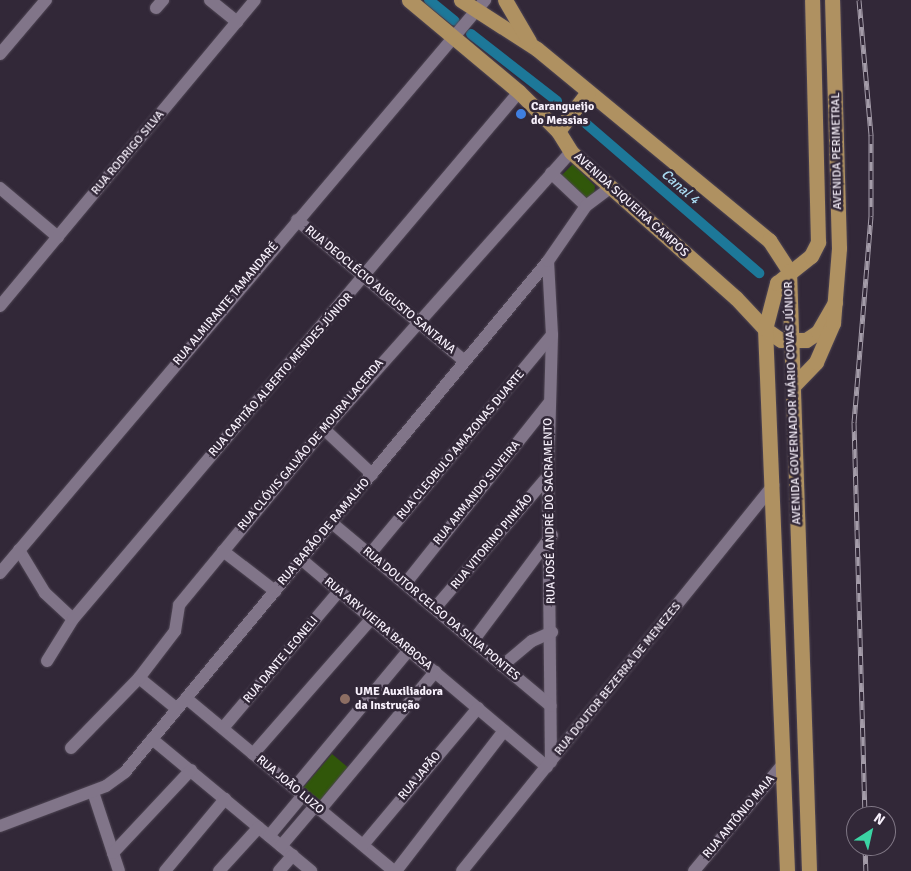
<!DOCTYPE html>
<html>
<head>
<meta charset="utf-8">
<style>
	body { margin:0 }
	#map { position:relative; width:911px; height:871px; overflow:hidden; background:#322838; font-family:Signika,sans-serif }
	div>[style] { position:absolute }
	[style*='--x'] { left:calc(var(--x)*1px); top:calc(var(--y)*1px); width:calc(var(--w)*1px); rotate:calc(var(--a)*1deg) }
	.green>* { inset:0; background:#31570a }
	.canal>* { height:10px; margin:-5px; padding:0 5px; transform-origin:5px; border-radius:5px; background:#1d7899 }
	.roads { filter:drop-shadow(0 0 1px #4f4654) drop-shadow(0 0 1px #4f4654) }
	.minor>* { height:12px; margin:-6px; padding:0 6px; transform-origin:6px; border-radius:6px; background:#817589 }
	.major>* { height:15px; margin:-7.5px; padding:0 7.5px; transform-origin:7.5px; border-radius:7.5px; background:#af9161 }
	.rail>* { height:5px; margin-top:-2.5px; transform-origin:0; background:repeating-linear-gradient(90deg,#322838 0 9px,#a49ca9 0 18px); box-sizing:border-box; border-block:1px solid #a49ca9 }
	.dots>* { width:14px; height:14px; translate:-50% -50%; box-sizing:border-box; border:2px solid #322838; border-radius:50% }
	span { translate:-50% -50%; white-space:nowrap; text-align:center; line-height:1.15; -webkit-text-stroke:5px #322838; paint-order:stroke }
	.poi-label { font-size:12px; color:#f8f1fc; font-weight:700 }
	.left { translate:0 -50%; text-align:left }
	.street-label { font-size:12px; color:#f8f1fc }
	.water-label { font-size:14px; color:#aadbf2; font-style:italic }
	.north { position:absolute; left:846px; top:806px; width:50px; height:50px; box-sizing:border-box; background:#322838; border:1px solid #817886; border-radius:50%; rotate:35deg; font-size:14px; font-weight:700; line-height:20px; text-align:center; color:#f8f1fc }
	.north::after { content:''; display:block; margin:auto; width:18px; height:22px; background:#3bd4a4; clip-path:polygon(50% 0,100% 100%,50% 72%,0 100%) }
</style>
</head>
<body>
<div id="map">
	<div class="green">
		<div style="clip-path:polygon(573px 164px,595px 186px,594px 196px,587px 200px,560px 177px)"></div>
		<div style="clip-path:polygon(332px 754px,351px 770px,323px 805px,303px 788px)"></div>
	</div>
	<div class="canal">
		<div style="--x:429;--y:0;--w:33;--a:39"></div>
		<div style="--x:471;--y:34;--w:109;--a:37.9"></div>
		<div style="--x:583;--y:121;--w:233;--a:40.8"></div>
	</div>
	<div class="roads">
		<div class="minor">
			<div style="--x:210;--y:0;--w:35;--a:39"></div>
			<div style="--x:156;--y:8;--w:11;--a:-49"></div>
			<div style="--x:0;--y:54;--w:71;--a:-49.6"></div>
			<div style="--x:551;--y:173;--w:48;--a:43.3"></div>
			<div style="--x:0;--y:188;--w:76;--a:40.2"></div>
			<div style="--x:297;--y:220;--w:217;--a:40.1"></div>
			<div style="--x:548;--y:261;--w:74;--a:86.9"></div>
			<div style="--x:552;--y:335;--w:141;--a:91.6"></div>
			<div style="--x:548;--y:476;--w:286;--a:89.4"></div>
			<div style="--x:0;--y:306;--w:398;--a:-50.2"></div>
			<div style="--x:324;--y:429;--w:66;--a:43.2"></div>
			<div style="--x:332;--y:523;--w:285;--a:39.9"></div>
			<div style="--x:19;--y:550;--w:50;--a:58.8"></div>
			<div style="--x:45;--y:593;--w:38;--a:43"></div>
			<div style="--x:223;--y:551;--w:66;--a:37.6"></div>
			<div style="--x:370;--y:554;--w:285;--a:-50.3"></div>
			<div style="--x:301;--y:559;--w:322;--a:40.2"></div>
			<div style="--x:0;--y:573;--w:751;--a:-49.75"></div>
			<div style="--x:405;--y:584;--w:231;--a:-51.5"></div>
			<div style="--x:435;--y:608;--w:174;--a:-49.4"></div>
			<div style="--x:473;--y:641;--w:132;--a:-53.3"></div>
			<div style="--x:47;--y:661;--w:49;--a:-58.2"></div>
			<div style="--x:73;--y:619;--w:690;--a:-49.76"></div>
			<div style="--x:502;--y:666;--w:39;--a:-40"></div>
			<div style="--x:532;--y:641;--w:22;--a:-24"></div>
			<div style="--x:139;--y:678;--w:49;--a:39.2"></div>
			<div style="--x:186;--y:698;--w:271;--a:39.8"></div>
			<div style="--x:223;--y:728;--w:180;--a:-49.7"></div>
			<div style="--x:152;--y:739;--w:207;--a:39.7"></div>
			<div style="--x:71;--y:748;--w:98;--a:-45.8"></div>
			<div style="--x:139;--y:678;--w:59;--a:-52.5"></div>
			<div style="--x:175;--y:631;--w:26;--a:-81"></div>
			<div style="--x:179;--y:605;--w:228;--a:-50.5"></div>
			<div style="--x:324;--y:429;--w:371;--a:-48.3"></div>
			<div style="--x:253;--y:754;--w:181;--a:-48.8"></div>
			<div style="--x:294;--y:788;--w:180;--a:-50.2"></div>
			<div style="--x:93;--y:792;--w:83;--a:71.8"></div>
			<div style="--x:320;--y:810;--w:180;--a:-50.2"></div>
			<div style="--x:0;--y:826;--w:113;--a:-20.7"></div>
			<div style="--x:106;--y:786;--w:24;--a:-36"></div>
			<div style="--x:125;--y:772;--w:663;--a:-50.38"></div>
			<div style="--x:548;--y:261;--w:67;--a:-55.4"></div>
			<div style="--x:586;--y:206;--w:30;--a:-37"></div>
			<div style="--x:269;--y:836;--w:53;--a:-50.3"></div>
			<div style="--x:363;--y:845;--w:179;--a:-50"></div>
			<div style="--x:281;--y:846;--w:52;--a:-49.6"></div>
			<div style="--x:113;--y:853;--w:114;--a:-46.8"></div>
			<div style="--x:165;--y:871;--w:94;--a:-50.2"></div>
			<div style="--x:219;--y:871;--w:59;--a:-47.7"></div>
			<div style="--x:279;--y:871;--w:21;--a:-49"></div>
			<div style="--x:396;--y:871;--w:177;--a:-52.4"></div>
			<div style="--x:462;--y:871;--w:496;--a:-51.1"></div>
			<div style="--x:694;--y:871;--w:141;--a:-50.2"></div>
		</div>
		<div class="major">
			<div style="--x:409;--y:0;--w:143;--a:39.9"></div>
			<div style="--x:519;--y:92;--w:55;--a:45"></div>
			<div style="--x:558;--y:131;--w:25;--a:58"></div>
			<div style="--x:571;--y:152;--w:220;--a:41.5"></div>
			<div style="--x:736;--y:298;--w:42;--a:46.9"></div>
			<div style="--x:765;--y:329;--w:19;--a:35"></div>
			<div style="--x:781;--y:340;--w:25;--a:0"></div>
			<div style="--x:806;--y:340;--w:14;--a:-34"></div>
			<div style="--x:818;--y:332;--w:34;--a:-60"></div>
			<div style="--x:461;--y:0;--w:90;--a:32.8"></div>
			<div style="--x:537;--y:49;--w:301;--a:39.5"></div>
			<div style="--x:769;--y:240;--w:37;--a:57"></div>
			<div style="--x:789;--y:271;--w:600;--a:88.09"></div>
			<div style="--x:505;--y:0;--w:48;--a:59.7"></div>
			<div style="--x:558;--y:131;--w:49;--a:-52.4"></div>
			<div style="--x:793;--y:386;--w:33;--a:-46"></div>
			<div style="--x:816;--y:362;--w:43;--a:-66.4"></div>
			<div style="--x:833;--y:323;--w:75;--a:-85.4"></div>
			<div style="--x:839;--y:248;--w:248;--a:-91.6"></div>
			<div style="--x:787;--y:871;--w:542;--a:-92.32"></div>
			<div style="--x:765;--y:329;--w:48;--a:-75.4"></div>
			<div style="--x:777;--y:283;--w:43;--a:-38.5"></div>
			<div style="--x:811;--y:256;--w:16;--a:-63"></div>
			<div style="--x:818;--y:242;--w:242;--a:-91.4"></div>
		</div>
	</div>
	<div class="rail">
		<div style="--x:859;--y:0;--w:136;--a:84.9"></div>
		<div style="--x:871;--y:135;--w:81;--a:90"></div>
		<div style="--x:871;--y:216;--w:207;--a:94.7"></div>
		<div style="--x:854;--y:422;--w:394;--a:88.4"></div>
		<div style="--x:865;--y:846;--w:25;--a:88"></div>
	</div>
	<div class="dots">
		<div style="left:521px;top:114px;background:#3f7fe0"></div>
		<div style="left:345px;top:699px;background:#8d6e63"></div>
	</div>
	<div class="poi-label">
		<span class="left" style="left:531px;top:114px">Carangueijo<br>do Messias</span>
		<span class="left" style="left:355px;top:699px">UME Auxiliadora<br>da Instrução</span>
	</div>
	<div class="street-label">
		<span style="left:837px;top:151px;rotate:-91deg">AVENIDA PERIMETRAL</span>
		<span style="left:128px;top:153px;rotate:-50deg">RUA RODRIGO SILVA</span>
		<span style="left:631px;top:205px;rotate:42deg">AVENIDA SIQUEIRA CAMPOS</span>
		<span style="left:380px;top:290px;rotate:40deg">RUA DEOCLÉCIO AUGUSTO SANTANA</span>
		<span style="left:226px;top:304px;rotate:-50deg">RUA ALMIRANTE TAMANDARÉ</span>
		<span style="left:281px;top:375px;rotate:-49deg">RUA CAPITÃO ALBERTO MENDES JÚNIOR</span>
		<span style="left:793px;top:403px;rotate:-92deg">AVENIDA GOVERNADOR MÁRIO COVAS JÚNIOR</span>
		<span style="left:311px;top:445px;rotate:-50deg">RUA CLÓVIS GALVÃO DE MOURA LACERDA</span>
		<span style="left:461px;top:445px;rotate:-50deg">RUA CLEOBULO AMAZONAS DUARTE</span>
		<span style="left:477px;top:493px;rotate:-51deg">RUA ARMANDO SILVEIRA</span>
		<span style="left:550px;top:511px;rotate:-91deg">RUA JOSÉ ANDRÉ DO SACRAMENTO</span>
		<span style="left:324px;top:532px;rotate:-50deg">RUA BARÃO DE RAMALHO</span>
		<span style="left:492px;top:542px;rotate:-50deg">RUA VITORINO PINHÃO</span>
		<span style="left:441px;top:614px;rotate:40deg">RUA DOUTOR CELSO DA SILVA PONTES</span>
		<span style="left:378px;top:624px;rotate:40deg">RUA ARY VIEIRA BARBOSA</span>
		<span style="left:281px;top:660px;rotate:-50deg">RUA DANTE LEONELI</span>
		<span style="left:618px;top:679px;rotate:-51deg">RUA DOUTOR BEZERRA DE MENEZES</span>
		<span style="left:420px;top:776px;rotate:-50deg">RUA JAPÃO</span>
		<span style="left:290px;top:785px;rotate:40deg">RUA JOÃO LUZO</span>
		<span style="left:739px;top:817px;rotate:-50deg">RUA ANTÔNIO MAIA</span>
	</div>
	<div class="water-label">
		<span style="left:680px;top:187px;rotate:41deg">Canal 4</span>
	</div>
	<div class="north">N</div>
</div>
</body>
</html>
